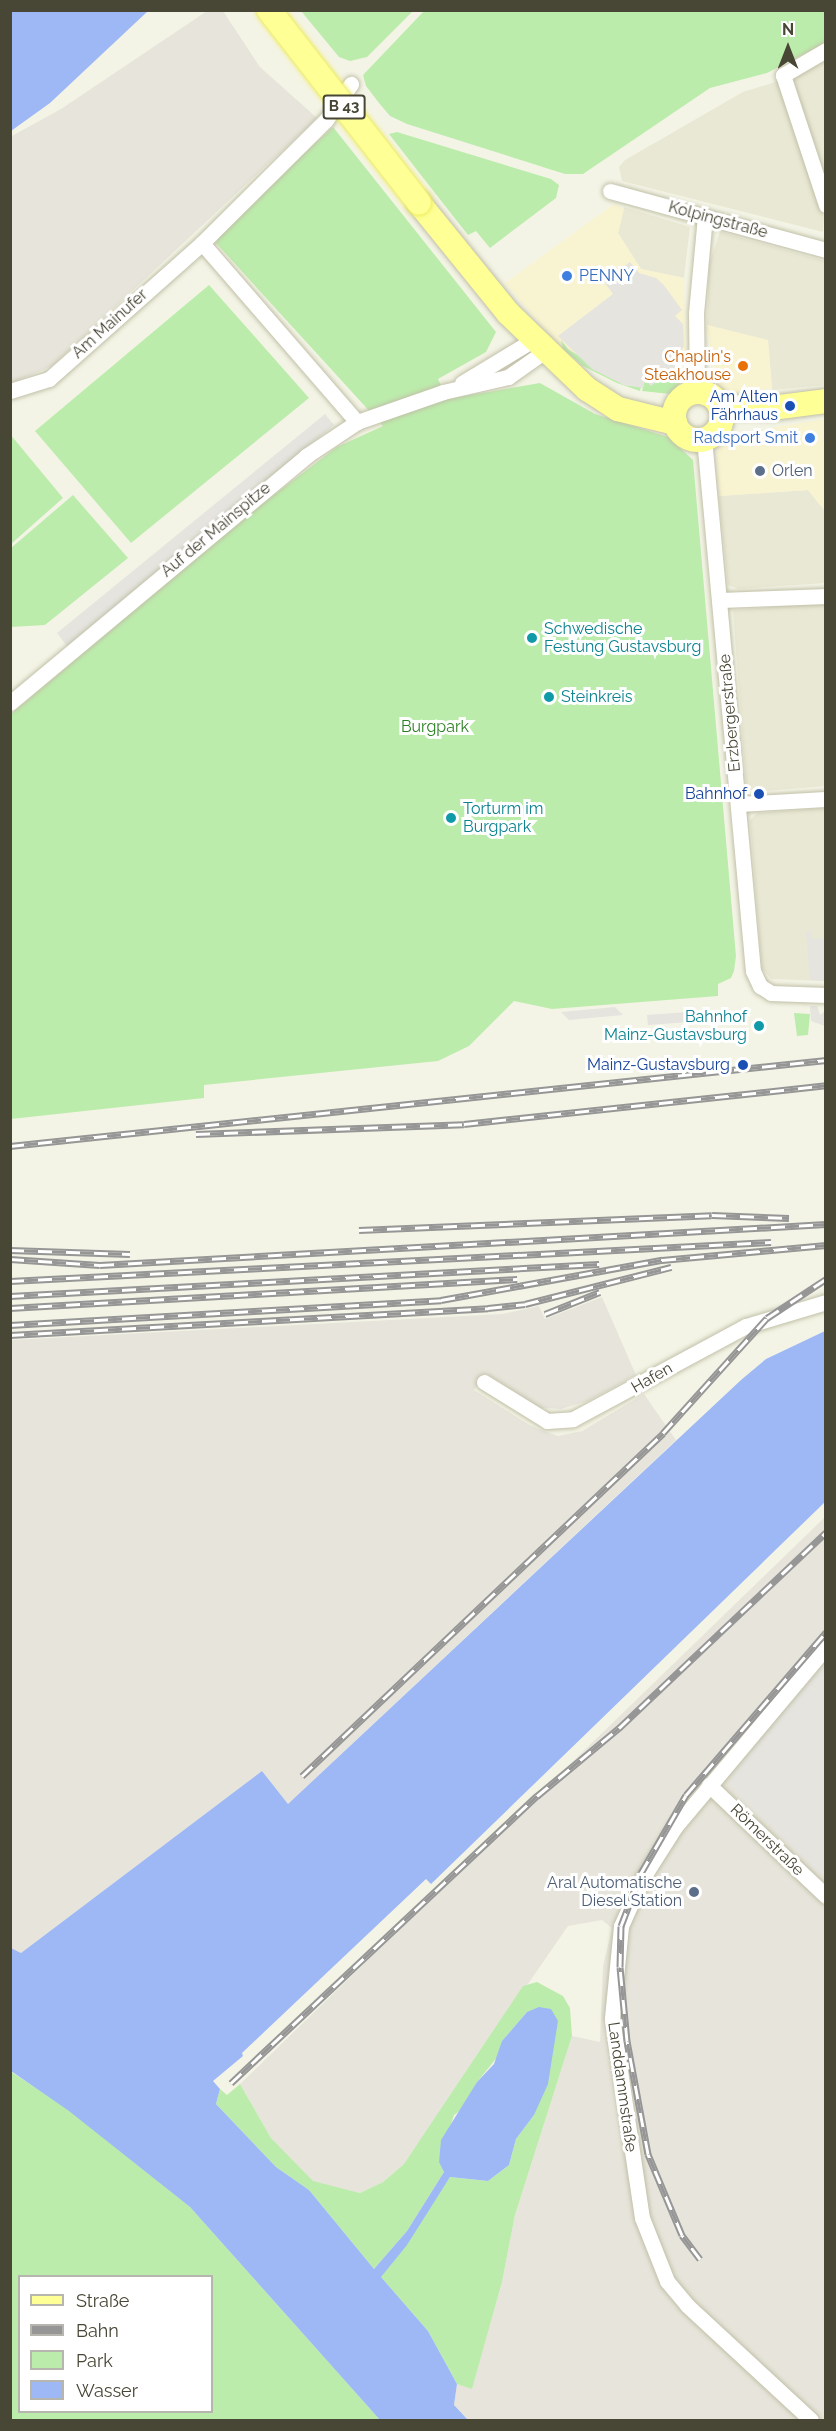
<!DOCTYPE html>
<html>
<head>
<meta charset="utf-8">
<style>
	body { margin:0 }
	#map { position:relative; width:836px; height:2431px; overflow:hidden; background:#f4f4e6; font-family:Raleway,sans-serif }
	div>[style] { position:absolute }
	[style*='--x'] { left:calc(var(--x)*1px); top:calc(var(--y)*1px); width:calc(var(--w)*1px); rotate:calc(var(--a)*1deg) }
	.residential>* { inset:0; background:#e9e8d4 }
	.commercial>* { inset:0; background:#f8f3d0 }
	.industrial>* { inset:0; background:#e7e5db }
	.green>* { inset:0; background:#bcecac }
	.parking>* { inset:0; background:#e5e4df }
	.water>* { inset:0; background:#9eb8f6 }
	.roads { filter:drop-shadow(0 0 2px #c1c0a8) drop-shadow(0 0 2px #c1c0a8) }
	.street>* { height:15px; margin:-7.5px; padding:0 7.5px; transform-origin:7.5px; border-radius:7.5px; background:#fff }
	.primary>* { height:24px; margin:-12px; padding:0 12px; transform-origin:12px; border-radius:12px; background:#feff95 }
	.primary>.ring { margin:-12px; padding:0; box-sizing:content-box; background:none; border:24px solid #feff95; border-radius:50% }
	.rail>* { height:7px; margin-top:-3.5px; transform-origin:0; background:repeating-linear-gradient(90deg,#fff 0 14px,#969696 0 28px); box-sizing:border-box; border-block:2px solid #969696 }
	.bridges { filter:drop-shadow(0 0 2px #edec5c) drop-shadow(0 0 2px #edec5c) }
	.primary-bridge>* { height:24px; margin:-12px; padding:0 12px; transform-origin:12px; border-radius:12px; background:#feff95 }
	.dots>* { width:16px; height:16px; translate:-50% -50%; box-sizing:border-box; border:3px solid #fff; border-radius:50% }
	span { translate:-50% -50%; white-space:nowrap; text-align:center; line-height:1.15; -webkit-text-stroke:6px #fff; paint-order:stroke }
	.shield-label span { padding:2px 4px; background:#fff; border:2px solid; border-radius:4px; -webkit-text-stroke-width:0 }
	.shield-label { font-size:15px; color:#484635; font-weight:700 }
	.street-label { font-size:16px; color:#484635 }
	.shop-label { font-size:16px; color:#366cbe }
	.left { translate:0 -50%; text-align:left }
	.right { translate:-100% -50%; text-align:right }
	.food-label { font-size:16px; color:#c56008 }
	.transit-label { font-size:16px; color:#164399 }
	.service-label { font-size:16px; color:#4e5e75 }
	.culture-label { font-size:16px; color:#0d838f }
	.park-label { font-size:16px; color:#2b7f23 }
	.frame { position:absolute; inset:0; border:12px solid #484635; pointer-events:none }
	.legend { position:absolute; left:18px; top:2275px; width:195px; height:138px; box-sizing:border-box; background:#fff; border:2px solid #b6b5ae; margin:0; padding:8px 10px; list-style:none; font-size:18px; color:#484635 }
	.legend li { display:flex; align-items:center; gap:12px; height:30px }
	.legend b { width:30px; border:2px solid #b6b5ae }
	.north { position:absolute; left:758px; top:18px; width:60px; height:60px; -webkit-text-stroke:4px #fff; paint-order:stroke; rotate:0deg; font-size:16px; font-weight:700; line-height:24px; text-align:center; color:#484635 }
	.north::after { content:''; display:block; margin:auto; width:21px; height:27px; background:#484635; clip-path:polygon(50% 0,100% 100%,50% 72%,0 100%) }
</style>
</head>
<body>
<div id="map">
	<div class="residential">
		<div style="clip-path:polygon(825px 59px,825px 189px,791px 78px)"></div>
		<div style="clip-path:polygon(779px 81px,824px 218px,823px 232px,622px 181px,619px 167px,625px 160px,743px 92px)"></div>
		<div style="clip-path:polygon(624px 207px,690px 227px,684px 278px,641px 269px,618px 233px)"></div>
		<div style="clip-path:polygon(720px 232px,825px 261px,825px 385px,772px 390px,768px 341px,707px 325px,709px 264px)"></div>
		<div style="clip-path:polygon(808px 490px,825px 511px,825px 583px,738px 589px,728px 585px,719px 496px)"></div>
		<div style="clip-path:polygon(825px 603px,825px 786px,754px 792px,746px 785px,733px 610px)"></div>
		<div style="clip-path:polygon(825px 808px,825px 981px,771px 979px,762px 968px,750px 820px,757px 813px)"></div>
	</div>
	<div class="commercial">
		<div style="clip-path:polygon(614px 204px,624px 209px,618px 233px,641px 269px,684px 278px,686px 377px,670px 394px,617px 383px,583px 366px,554px 340px,505px 283px)"></div>
		<div style="clip-path:polygon(707px 325px,768px 340px,772px 388px,730px 394px,716px 385px)"></div>
		<div style="clip-path:polygon(825px 419px,825px 511px,808px 490px,719px 496px,717px 450px,730px 435px)"></div>
	</div>
	<div class="industrial">
		<div style="clip-path:polygon(207px 11px,223px 11px,260px 67px,317px 118px,52px 366px,11px 383px,10px 137px,61px 109px)"></div>
		<div style="clip-path:polygon(602px 1297px,636px 1375px,588px 1401px,561px 1409px,541px 1408px,487px 1374px,474px 1390px,531px 1426px,558px 1436px,582px 1431px,644px 1394px,676px 1440px,288px 1804px,262px 1771px,21px 1953px,11px 1948px,11px 1340px,502px 1314px,539px 1306px,545px 1319px)"></div>
		<div style="clip-path:polygon(825px 1517px,825px 2420px,468px 2420px,454px 2405px,457px 2384px,472px 2388px,502px 2282px,515px 2215px,572px 2036px,600px 2042px,603px 1966px,612px 1928px,602px 1920px,568px 1926px,404px 2164px,383px 2182px,360px 2193px,313px 2182px,271px 2138px,240px 2084px)"></div>
	</div>
	<div class="green">
		<div style="clip-path:polygon(301px 11px,413px 11px,367px 57px,350px 61px,339px 57px)"></div>
		<div style="clip-path:polygon(424px 11px,825px 11px,825px 43px,767px 73px,710px 88px,583px 174px,565px 174px,407px 124px,390px 116px,379px 103px,366px 86px,363px 75px)"></div>
		<div style="clip-path:polygon(333px 127px,496px 332px,486px 352px,438px 379px,447px 399px,540px 383px,595px 414px,668px 437px,693px 460px,736px 956px,734px 971px,731px 978px,718px 984px,718px 996px,552px 1009px,514px 1001px,469px 1046px,438px 1061px,204px 1085px,204px 1098px,11px 1119px,11px 714px,241px 520px,337px 447px,383px 426px,216px 243px,222px 230px)"></div>
		<div style="clip-path:polygon(397px 132px,551px 179px,559px 185px,556px 198px,490px 248px,476px 231px,468px 235px,442px 202px,389px 134px)"></div>
		<div style="clip-path:polygon(209px 285px,309px 398px,131px 543px,35px 431px)"></div>
		<div style="clip-path:polygon(561px 340px,568px 349px,624px 385px,641px 387px,640px 391px,617px 383px,583px 366px,563px 349px)"></div>
		<div style="clip-path:polygon(664px 376px,686px 377px,670px 394px,642px 391px,645px 380px)"></div>
		<div style="clip-path:polygon(10px 434px,63px 498px,11px 544px,10px 544px)"></div>
		<div style="clip-path:polygon(73px 495px,128px 558px,45px 625px,11px 627px,11px 548px)"></div>
		<div style="clip-path:polygon(794px 1013px,810px 1014px,808px 1035px,797px 1036px)"></div>
		<div style="clip-path:polygon(537px 1982px,563px 1996px,570px 2008px,572px 2036px,515px 2215px,502px 2282px,472px 2389px,457px 2384px,428px 2331px,381px 2277px,450px 2177px,488px 2181px,509px 2165px,516px 2139px,534px 2115px,527px 2012px,502px 2041px,499px 2055px,477px 2082px,465px 2107px,454px 2115px,439px 2161px,444px 2172px,407px 2231px,374px 2269px,309px 2190px,276px 2167px,216px 2104px,220px 2089px,227px 2095px,240px 2084px,271px 2138px,313px 2181px,360px 2193px,383px 2182px,404px 2164px,523px 1986px)"></div>
		<div style="clip-path:polygon(evenodd,10px 2071px,69px 2110px,190px 2207px,380px 2420px,11px 2420px,10px 2071px,20px 2276px,212px 2276px,212px 2412px,20px 2412px,20px 2276px)"></div>
	</div>
	<div class="parking">
		<div style="clip-path:polygon(630px 262px,639px 273px,656px 278px,663px 284px,682px 310px,675px 316px,683px 324px,684px 346px,680px 353px,685px 360px,651px 386px,645px 380px,643px 388px,624px 385px,592px 369px,558px 336px,613px 294px,604px 282px)"></div>
		<div style="clip-path:polygon(325px 414px,334px 425px,67px 646px,57px 633px)"></div>
		<div style="clip-path:polygon(811px 931px,812px 939px,825px 938px,825px 981px,810px 980px,806px 932px)"></div>
		<div style="clip-path:polygon(810px 1006px,817px 1006px,820px 1015px,825px 1011px,825px 1026px,811px 1021px)"></div>
		<div style="clip-path:polygon(615px 1007px,623px 1015px,569px 1020px,561px 1012px)"></div>
		<div style="clip-path:polygon(702px 1011px,703px 1021px,648px 1025px,647px 1015px)"></div>
		<div style="clip-path:polygon(825px 1661px,825px 1880px,732px 1788px,731px 1774px)"></div>
	</div>
	<div class="water">
		<div style="clip-path:polygon(11px 10px,148px 10px,148px 11px,50px 103px,11px 131px)"></div>
		<div style="clip-path:polygon(825px 1331px,825px 1502px,431px 1884px,426px 1879px,242px 2053px,243px 2056px,213px 2081px,220px 2089px,216px 2104px,276px 2167px,309px 2190px,374px 2269px,407px 2231px,444px 2172px,439px 2162px,441px 2140px,477px 2082px,494px 2064px,502px 2041px,527px 2012px,539px 2007px,551px 2009px,558px 2021px,548px 2084px,534px 2115px,516px 2139px,509px 2165px,488px 2181px,450px 2177px,407px 2245px,381px 2277px,428px 2331px,457px 2384px,454px 2405px,468px 2420px,380px 2420px,190px 2207px,69px 2111px,11px 2071px,11px 1948px,21px 1953px,262px 1771px,288px 1804px,741px 1380px,766px 1359px)"></div>
	</div>
	<div class="roads">
		<div class="street">
			<div style="--x:826;--y:50;--w:50;--a:149.8"></div>
			<div style="--x:783;--y:75;--w:137;--a:71.7"></div>
			<div style="--x:610;--y:191;--w:224;--a:15.3"></div>
			<div style="--x:202;--y:243;--w:237;--a:49.1"></div>
			<div style="--x:462;--y:383;--w:83;--a:-31.2"></div>
			<div style="--x:10;--y:391;--w:41;--a:-17.1"></div>
			<div style="--x:49;--y:379;--w:205;--a:-41.6"></div>
			<div style="--x:202;--y:243;--w:175;--a:-44.8"></div>
			<div style="--x:326;--y:120;--w:44;--a:-55.2"></div>
			<div style="--x:697;--y:392;--w:79;--a:-90.7"></div>
			<div style="--x:696;--y:313;--w:97;--a:-84.7"></div>
			<div style="--x:704;--y:438;--w:535;--a:84.75"></div>
			<div style="--x:753;--y:971;--w:17;--a:65"></div>
			<div style="--x:760;--y:986;--w:13;--a:32"></div>
			<div style="--x:771;--y:993;--w:55;--a:2.1"></div>
			<div style="--x:721;--y:600;--w:105;--a:-2.2"></div>
			<div style="--x:10;--y:703;--w:386;--a:-39.8"></div>
			<div style="--x:306;--y:456;--w:61;--a:-33.7"></div>
			<div style="--x:357;--y:422;--w:91;--a:-19.2"></div>
			<div style="--x:443;--y:392;--w:67;--a:-13"></div>
			<div style="--x:508;--y:377;--w:45;--a:-35.1"></div>
			<div style="--x:738;--y:804;--w:88;--a:-3.3"></div>
			<div style="--x:484;--y:1382;--w:74;--a:31.8"></div>
			<div style="--x:547;--y:1421;--w:26;--a:-4"></div>
			<div style="--x:573;--y:1419;--w:196;--a:-28.3"></div>
			<div style="--x:746;--y:1326;--w:84;--a:-16.7"></div>
			<div style="--x:709;--y:1785;--w:161;--a:43.5"></div>
			<div style="--x:811;--y:2420;--w:169;--a:-137.2"></div>
			<div style="--x:687;--y:2305;--w:31;--a:-130"></div>
			<div style="--x:667;--y:2281;--w:68;--a:-111.6"></div>
			<div style="--x:642;--y:2218;--w:202;--a:-98.5"></div>
			<div style="--x:612;--y:2018;--w:92;--a:-84.4"></div>
			<div style="--x:621;--y:1926;--w:51;--a:-65.9"></div>
			<div style="--x:642;--y:1879;--w:62;--a:-57.6"></div>
			<div style="--x:675;--y:1827;--w:235;--a:-50"></div>
		</div>
		<div class="primary">
			<div style="--x:419;--y:203;--w:141;--a:51"></div>
			<div style="--x:508;--y:313;--w:110;--a:43.9"></div>
			<div style="--x:587;--y:389;--w:37;--a:33"></div>
			<div style="--x:618;--y:409;--w:59;--a:13.8"></div>
			<div class="ring" style="left:674px;top:392px;width:24px;height:24px"></div>
			<div style="--x:720;--y:407;--w:52;--a:1.1"></div>
			<div style="--x:772;--y:408;--w:54;--a:-7.4"></div>
		</div>
	</div>
	<div class="rail">
		<div style="--x:196;--y:1134;--w:268;--a:-2.1"></div>
		<div style="--x:464;--y:1124;--w:364;--a:-6.1"></div>
		<div style="--x:10;--y:1146;--w:821;--a:-6.02"></div>
		<div style="--x:359;--y:1230;--w:353;--a:-2.4"></div>
		<div style="--x:712;--y:1215;--w:77;--a:2.2"></div>
		<div style="--x:10;--y:1250;--w:120;--a:1.9"></div>
		<div style="--x:10;--y:1259;--w:90;--a:3.8"></div>
		<div style="--x:100;--y:1265;--w:727;--a:-3.23"></div>
		<div style="--x:10;--y:1281;--w:762;--a:-2.93"></div>
		<div style="--x:10;--y:1296;--w:590;--a:-3.11"></div>
		<div style="--x:10;--y:1308;--w:508;--a:-3.27"></div>
		<div style="--x:545;--y:1314;--w:59;--a:-21.8"></div>
		<div style="--x:10;--y:1325;--w:432;--a:-3.3"></div>
		<div style="--x:441;--y:1300;--w:225;--a:-10.3"></div>
		<div style="--x:662;--y:1260;--w:165;--a:-5.2"></div>
		<div style="--x:10;--y:1335;--w:479;--a:-3.2"></div>
		<div style="--x:488;--y:1308;--w:37;--a:-6"></div>
		<div style="--x:525;--y:1304;--w:151;--a:-14.2"></div>
		<div style="--x:302;--y:1776;--w:498;--a:-43.5"></div>
		<div style="--x:663;--y:1433;--w:155;--a:-47.9"></div>
		<div style="--x:767;--y:1318;--w:71;--a:-33.5"></div>
		<div style="--x:231;--y:2083;--w:420;--a:-43.2"></div>
		<div style="--x:537;--y:1796;--w:107;--a:-39.7"></div>
		<div style="--x:619;--y:1728;--w:285;--a:-43.4"></div>
		<div style="--x:700;--y:2259;--w:30;--a:-127"></div>
		<div style="--x:682;--y:2235;--w:88;--a:-112.8"></div>
		<div style="--x:648;--y:2154;--w:115;--a:-100.5"></div>
		<div style="--x:627;--y:2041;--w:74;--a:-95.4"></div>
		<div style="--x:620;--y:1967;--w:41;--a:-88.6"></div>
		<div style="--x:621;--y:1926;--w:57;--a:-69.3"></div>
		<div style="--x:641;--y:1873;--w:90;--a:-60"></div>
		<div style="--x:686;--y:1795;--w:215;--a:-49.3"></div>
	</div>
	<div class="bridges">
		<div class="primary-bridge">
			<div style="--x:269;--y:10;--w:244;--a:52.1"></div>
		</div>
	</div>
	<div class="dots">
		<div style="left:567px;top:276px;background:#3f7fe0"></div>
		<div style="left:743px;top:366px;background:#e8710a"></div>
		<div style="left:790px;top:406px;background:#1a4fb4"></div>
		<div style="left:810px;top:438px;background:#3f7fe0"></div>
		<div style="left:760px;top:471px;background:#5c6f8a"></div>
		<div style="left:532px;top:638px;background:#0f9aa8"></div>
		<div style="left:549px;top:697px;background:#0f9aa8"></div>
		<div style="left:759px;top:794px;background:#1a4fb4"></div>
		<div style="left:451px;top:818px;background:#0f9aa8"></div>
		<div style="left:759px;top:1026px;background:#0f9aa8"></div>
		<div style="left:743px;top:1065px;background:#1a4fb4"></div>
		<div style="left:694px;top:1892px;background:#5c6f8a"></div>
	</div>
	<div class="shield-label">
		<span style="left:344px;top:107px">B 43</span>
	</div>
	<div class="street-label">
		<span style="left:718px;top:220px;rotate:15deg">Kolpingstraße</span>
		<span style="left:110px;top:324px;rotate:-42deg">Am Mainufer</span>
		<span style="left:216px;top:530px;rotate:-40deg">Auf der Mainspitze</span>
		<span style="left:730px;top:713px;rotate:-95deg">Erzbergerstraße</span>
		<span style="left:652px;top:1378px;rotate:-30deg">Hafen</span>
		<span style="left:767px;top:1840px;rotate:44deg">Römerstraße</span>
		<span style="left:622px;top:2087px;rotate:82deg">Landdammstraße</span>
	</div>
	<div class="shop-label">
		<span class="left" style="left:579px;top:276px">PENNY</span>
		<span class="right" style="left:798px;top:438px">Radsport Smit</span>
	</div>
	<div class="food-label">
		<span class="right" style="left:731px;top:366px">Chaplin's<br>Steakhouse</span>
	</div>
	<div class="transit-label">
		<span class="right" style="left:778px;top:406px">Am Alten<br>Fährhaus</span>
		<span class="right" style="left:747px;top:794px">Bahnhof</span>
		<span class="right" style="left:730px;top:1065px">Mainz-Gustavsburg</span>
	</div>
	<div class="service-label">
		<span class="left" style="left:772px;top:471px">Orlen</span>
		<span class="right" style="left:682px;top:1892px">Aral Automatische<br>Diesel Station</span>
	</div>
	<div class="culture-label">
		<span class="left" style="left:544px;top:638px">Schwedische<br>Festung Gustavsburg</span>
		<span class="left" style="left:561px;top:697px">Steinkreis</span>
		<span class="left" style="left:463px;top:818px">Torturm im<br>Burgpark</span>
		<span class="right" style="left:747px;top:1026px">Bahnhof<br>Mainz-Gustavsburg</span>
	</div>
	<div class="park-label">
		<span style="left:435px;top:727px">Burgpark</span>
	</div>
	<div class="frame"></div>
	<ul class="legend">
	<li><b style="height:8px;background:#feff95"></b>Straße</li>
	<li><b style="height:8px;background:#969696"></b>Bahn</li>
	<li><b style="height:16px;background:#bcecac"></b>Park</li>
	<li><b style="height:16px;background:#9eb8f6"></b>Wasser</li>
	</ul>
	<div class="north">N</div>
</div>
</body>
</html>
